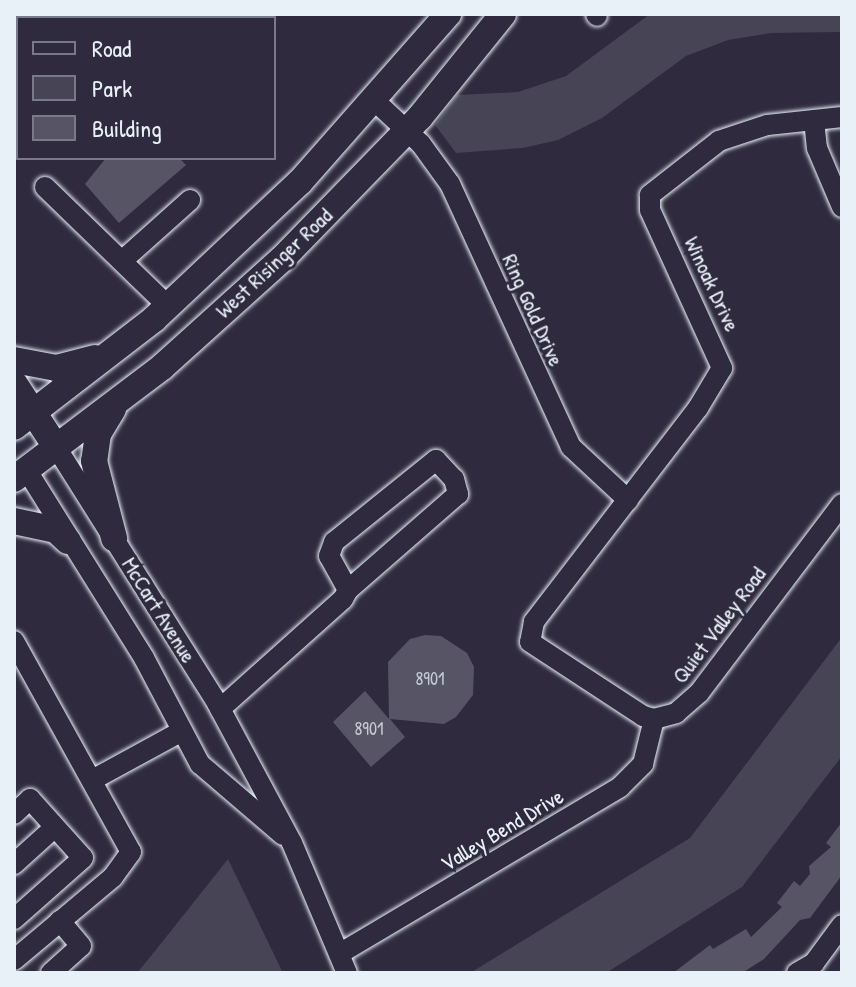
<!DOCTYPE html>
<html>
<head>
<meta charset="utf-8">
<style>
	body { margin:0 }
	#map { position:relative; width:856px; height:987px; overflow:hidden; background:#2f2a3d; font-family:"Patrick Hand",sans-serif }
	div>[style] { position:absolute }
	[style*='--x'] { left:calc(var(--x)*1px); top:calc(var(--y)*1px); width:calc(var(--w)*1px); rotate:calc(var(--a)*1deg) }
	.green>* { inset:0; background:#464455 }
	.building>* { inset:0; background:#575565 }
	.roads { filter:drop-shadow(0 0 2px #e8f1f8) drop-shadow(0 0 2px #e8f1f8) }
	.minor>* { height:20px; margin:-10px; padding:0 10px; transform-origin:10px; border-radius:10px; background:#2f2a3d }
	.major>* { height:26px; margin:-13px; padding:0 13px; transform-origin:13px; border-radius:13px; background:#2f2a3d }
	span { translate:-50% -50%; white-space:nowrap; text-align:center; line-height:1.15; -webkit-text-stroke:6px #2f2a3d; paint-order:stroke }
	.number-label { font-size:18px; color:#c4cad3 }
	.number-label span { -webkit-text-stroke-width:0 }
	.street-label { font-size:22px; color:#e8f1f8 }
	.frame { position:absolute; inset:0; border:16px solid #e8f1f8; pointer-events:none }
	.legend { position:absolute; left:16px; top:16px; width:260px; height:144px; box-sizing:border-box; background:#2f2a3d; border:2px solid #797a88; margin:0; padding:10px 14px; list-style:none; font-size:24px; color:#e8f1f8 }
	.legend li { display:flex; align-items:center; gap:16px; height:40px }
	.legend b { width:40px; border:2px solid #797a88 }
</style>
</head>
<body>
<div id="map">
	<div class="green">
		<div style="clip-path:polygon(650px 14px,842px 14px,842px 32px,771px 33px,728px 40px,686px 56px,602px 118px,558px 140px,523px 148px,456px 153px,435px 125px,457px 95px,518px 92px,566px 76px)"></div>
		<div style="clip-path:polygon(842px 637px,842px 756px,742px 887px,606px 973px,470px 973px,690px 838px)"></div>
		<div style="clip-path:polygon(228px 859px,283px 973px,137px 973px,155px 951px)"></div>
	</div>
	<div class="building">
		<div style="clip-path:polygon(106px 158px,179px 158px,186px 165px,119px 223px,85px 184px)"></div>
		<div style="clip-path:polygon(425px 635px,441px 636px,467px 653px,474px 667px,473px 695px,456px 717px,444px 724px,390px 719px,405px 737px,371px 767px,333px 722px,365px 691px,389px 719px,388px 662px,410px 639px)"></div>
		<div style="clip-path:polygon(842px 822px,842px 875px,810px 918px,800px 920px,764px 959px,742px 973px,673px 973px,710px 945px,713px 949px,746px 929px,751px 937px,782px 907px,777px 903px,794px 881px,800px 886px,810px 874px,809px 866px,831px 847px,826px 843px)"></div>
	</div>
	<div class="roads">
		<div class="minor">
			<div style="--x:596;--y:14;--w:2;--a:63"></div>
			<div style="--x:60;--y:18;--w:5;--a:-53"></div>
			<div style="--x:14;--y:78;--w:6;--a:-51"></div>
			<div style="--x:375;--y:101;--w:63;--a:43.1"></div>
			<div style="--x:421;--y:144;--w:49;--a:54.1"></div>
			<div style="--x:450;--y:184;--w:289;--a:65.3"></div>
			<div style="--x:571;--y:447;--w:78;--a:42.9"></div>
			<div style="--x:842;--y:117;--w:75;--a:173.9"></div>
			<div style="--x:767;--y:125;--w:51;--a:161.6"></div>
			<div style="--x:719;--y:141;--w:88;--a:142"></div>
			<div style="--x:650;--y:195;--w:15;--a:90"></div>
			<div style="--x:650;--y:210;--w:174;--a:65.5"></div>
			<div style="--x:722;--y:368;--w:47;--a:121"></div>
			<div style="--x:698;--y:408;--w:270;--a:127.5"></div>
			<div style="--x:534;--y:622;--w:20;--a:101"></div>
			<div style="--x:530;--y:642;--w:135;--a:33.2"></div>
			<div style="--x:643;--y:716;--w:11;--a:15"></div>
			<div style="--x:654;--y:719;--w:23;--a:-15"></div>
			<div style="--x:676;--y:713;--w:30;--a:-41"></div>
			<div style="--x:699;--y:693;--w:237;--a:-52.9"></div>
			<div style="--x:814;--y:120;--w:28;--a:84"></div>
			<div style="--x:817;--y:148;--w:64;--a:67"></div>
			<div style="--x:45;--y:187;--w:171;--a:44.1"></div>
			<div style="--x:123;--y:260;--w:90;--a:-41.8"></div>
			<div style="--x:56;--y:447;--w:302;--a:57.8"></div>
			<div style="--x:217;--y:703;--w:159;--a:61.8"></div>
			<div style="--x:292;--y:843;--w:141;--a:67.1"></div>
			<div style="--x:26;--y:469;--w:223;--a:58"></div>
			<div style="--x:144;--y:658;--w:120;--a:62.2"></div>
			<div style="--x:200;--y:764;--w:109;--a:40.5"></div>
			<div style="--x:14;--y:641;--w:241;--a:61"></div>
			<div style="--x:131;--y:852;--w:31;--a:126"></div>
			<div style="--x:113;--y:877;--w:129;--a:140"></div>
			<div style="--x:220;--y:709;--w:165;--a:-41.8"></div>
			<div style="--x:343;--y:599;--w:10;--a:-61"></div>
			<div style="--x:348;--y:590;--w:39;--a:-119"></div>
			<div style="--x:329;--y:556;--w:15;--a:-70"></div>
			<div style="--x:334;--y:542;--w:131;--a:-38.8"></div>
			<div style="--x:436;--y:460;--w:26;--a:47"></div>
			<div style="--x:454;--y:479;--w:16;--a:75"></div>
			<div style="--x:458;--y:494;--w:146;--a:138.9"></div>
			<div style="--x:94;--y:779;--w:100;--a:-28.6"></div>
			<div style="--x:14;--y:814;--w:22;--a:-43"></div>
			<div style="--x:30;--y:799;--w:79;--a:48.1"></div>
			<div style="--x:83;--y:858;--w:92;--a:138.5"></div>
			<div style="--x:14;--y:864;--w:55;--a:-42.1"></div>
			<div style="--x:339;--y:954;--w:327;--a:-30.7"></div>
			<div style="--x:620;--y:787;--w:33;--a:-45"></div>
			<div style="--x:643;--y:764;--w:46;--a:-76.3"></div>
			<div style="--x:51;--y:973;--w:40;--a:-42"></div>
			<div style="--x:81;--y:946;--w:33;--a:-130"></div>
			<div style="--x:797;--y:973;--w:20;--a:-30"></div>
			<div style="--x:814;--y:963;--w:47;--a:-53.6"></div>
		</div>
		<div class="major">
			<div style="--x:14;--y:360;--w:43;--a:10.8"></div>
			<div style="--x:56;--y:368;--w:40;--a:-14.4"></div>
			<div style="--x:14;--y:383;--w:77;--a:56.7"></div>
			<div style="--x:113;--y:409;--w:29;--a:121"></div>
			<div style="--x:98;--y:434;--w:27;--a:98"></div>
			<div style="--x:94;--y:461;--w:80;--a:75.4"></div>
			<div style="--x:14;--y:427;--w:177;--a:-37.6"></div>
			<div style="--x:154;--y:319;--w:200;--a:-43.2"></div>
			<div style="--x:300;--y:182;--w:224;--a:-48.6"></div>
			<div style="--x:14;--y:479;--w:186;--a:-37.1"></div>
			<div style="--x:162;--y:367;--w:161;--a:-42"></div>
			<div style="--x:282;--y:259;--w:198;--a:-45.8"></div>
			<div style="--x:420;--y:117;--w:132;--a:-51.1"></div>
			<div style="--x:14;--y:521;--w:43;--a:12.1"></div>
			<div style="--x:56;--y:530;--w:16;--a:43"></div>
		</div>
	</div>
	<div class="number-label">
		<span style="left:430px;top:679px">8901</span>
		<span style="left:369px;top:729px">8901</span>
	</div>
	<div class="street-label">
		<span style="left:274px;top:263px;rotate:-43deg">West Risinger Road</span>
		<span style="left:712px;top:284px;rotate:65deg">Winoak Drive</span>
		<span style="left:533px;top:310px;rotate:66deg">Ring Gold Drive</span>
		<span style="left:159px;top:610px;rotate:58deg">McCart Avenue</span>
		<span style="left:719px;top:625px;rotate:-53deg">Quiet Valley Road</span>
		<span style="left:502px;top:830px;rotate:-31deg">Valley Bend Drive</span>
	</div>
	<div class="frame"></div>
	<ul class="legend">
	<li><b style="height:10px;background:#2f2a3d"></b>Road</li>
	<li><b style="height:22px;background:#464455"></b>Park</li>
	<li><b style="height:22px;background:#575565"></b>Building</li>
	</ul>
</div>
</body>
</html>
